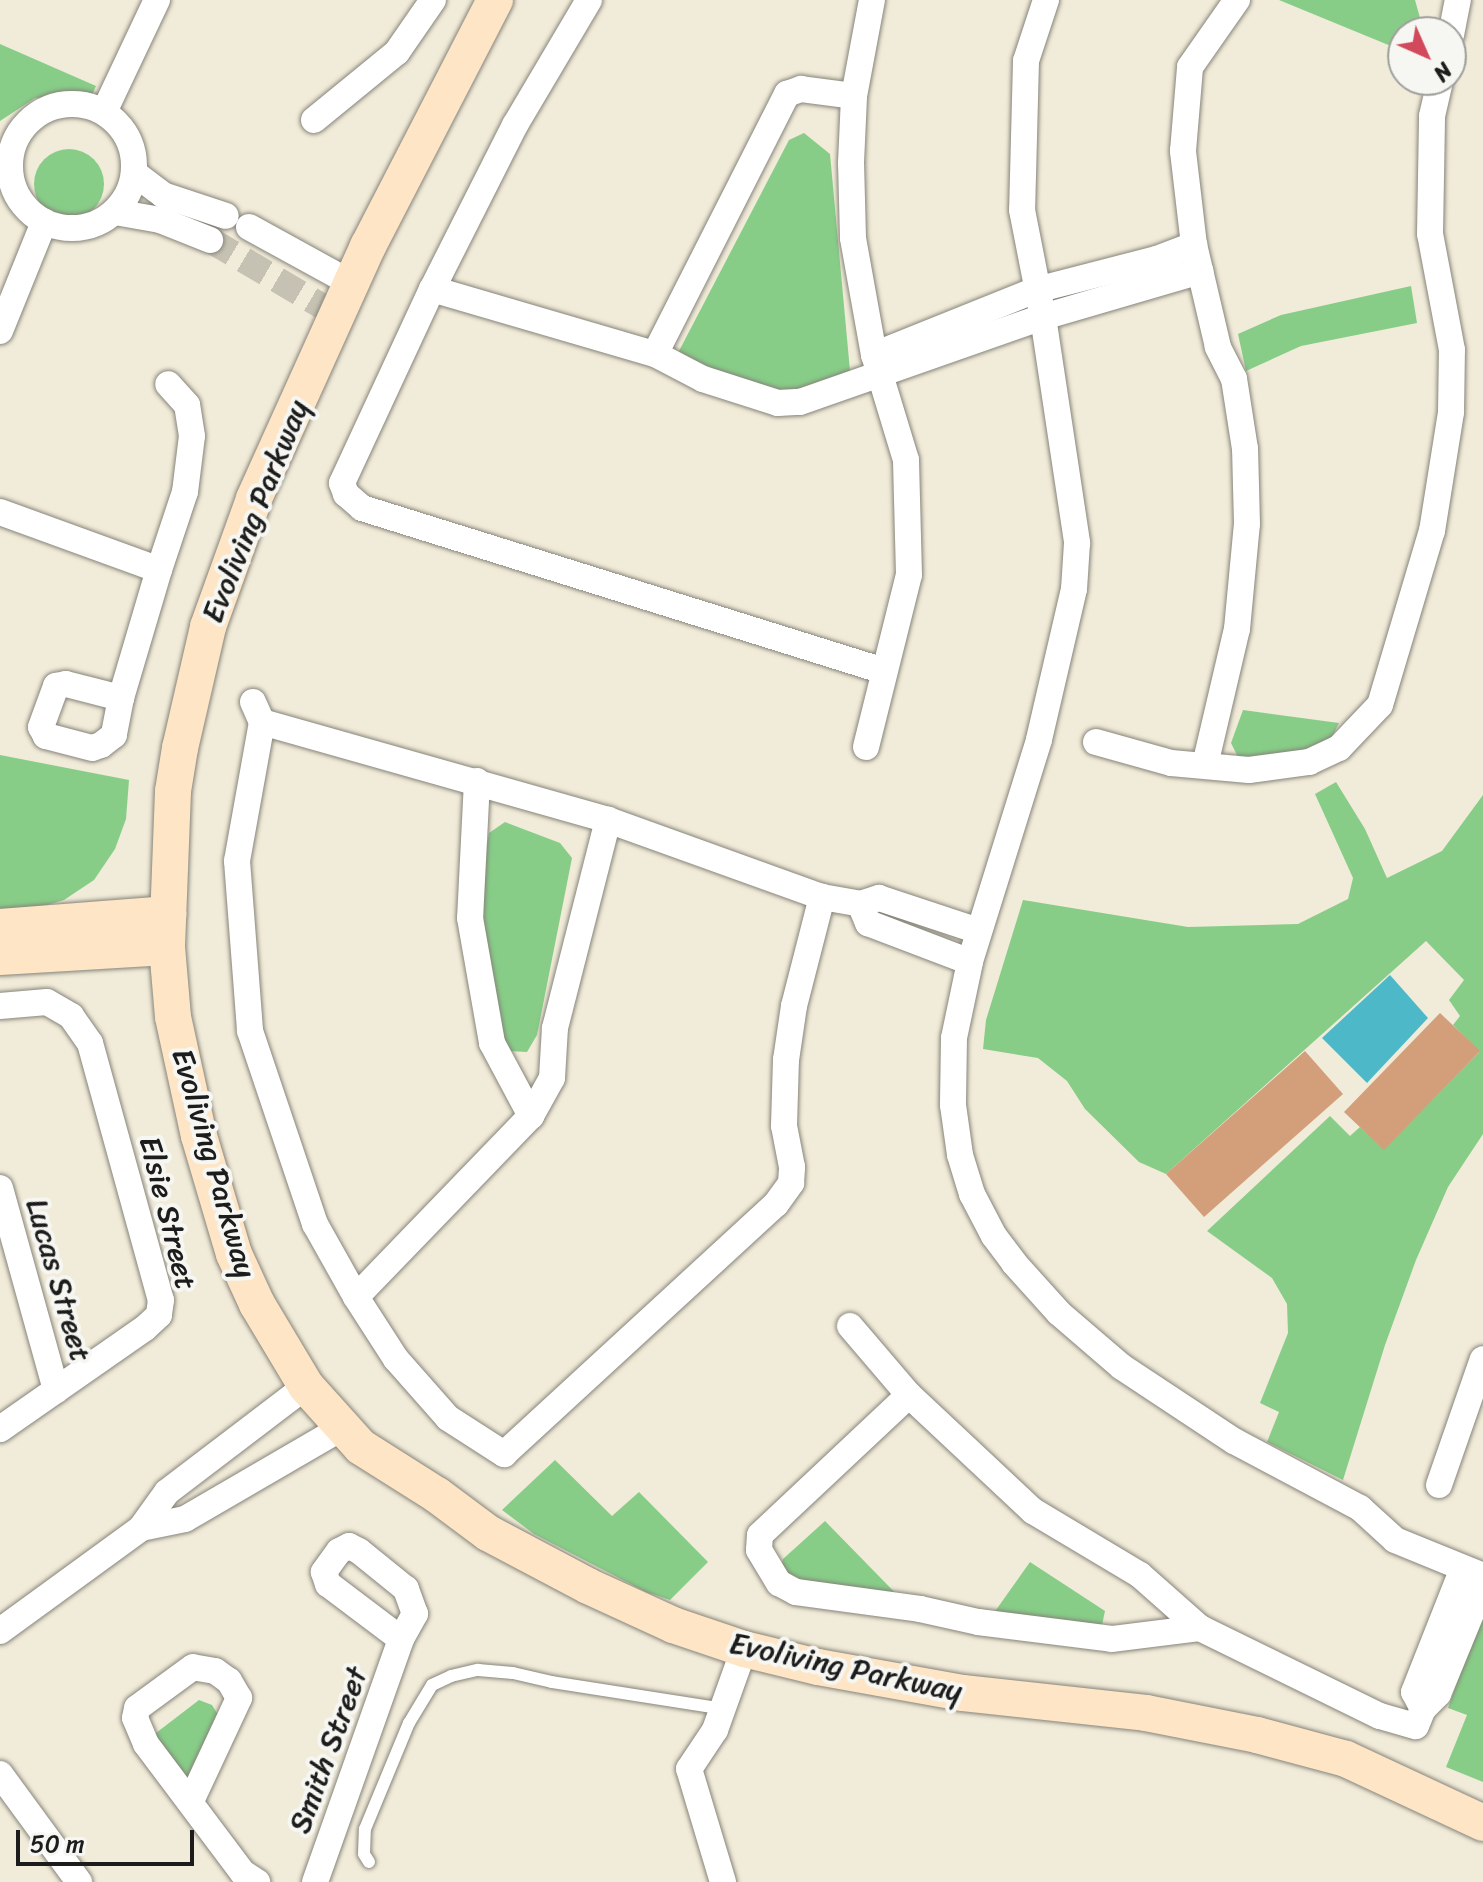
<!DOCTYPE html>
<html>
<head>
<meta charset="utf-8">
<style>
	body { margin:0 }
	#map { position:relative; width:1483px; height:1882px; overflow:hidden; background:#f1ebd9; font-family:Sriracha,sans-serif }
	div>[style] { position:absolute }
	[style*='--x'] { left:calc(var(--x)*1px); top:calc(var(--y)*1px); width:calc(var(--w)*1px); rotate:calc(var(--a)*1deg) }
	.green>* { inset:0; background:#87cd88 }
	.round { border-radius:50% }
	.water>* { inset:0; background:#4db9c8 }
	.building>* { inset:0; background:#d39e7a }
	.street-tunnel>* { height:26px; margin-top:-13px; transform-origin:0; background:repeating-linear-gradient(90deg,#c6c2b3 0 26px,transparent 0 39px) }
	.roads { filter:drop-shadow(0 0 2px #86847a) drop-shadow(0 0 2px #86847a) }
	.lane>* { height:12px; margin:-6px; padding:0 6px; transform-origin:6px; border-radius:6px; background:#fff }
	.street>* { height:26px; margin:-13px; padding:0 13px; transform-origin:13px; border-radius:13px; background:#fff }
	.street>.ring { margin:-13px; padding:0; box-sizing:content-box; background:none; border:26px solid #fff; border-radius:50% }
	.secondary>* { height:36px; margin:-18px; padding:0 18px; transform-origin:18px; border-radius:18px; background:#fde5c5 }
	span { translate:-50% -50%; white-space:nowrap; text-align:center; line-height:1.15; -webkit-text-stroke:8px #f6f6f2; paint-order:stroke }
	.street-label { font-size:30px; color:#1c1c1c }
	.north { position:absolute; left:1387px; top:16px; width:80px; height:80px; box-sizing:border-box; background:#f6f6f2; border:2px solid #9f9f9c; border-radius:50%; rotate:135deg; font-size:22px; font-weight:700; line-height:32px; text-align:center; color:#1c1c1c }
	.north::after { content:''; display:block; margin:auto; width:28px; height:36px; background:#d1495b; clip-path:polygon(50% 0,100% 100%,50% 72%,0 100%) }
	.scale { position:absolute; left:16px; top:1830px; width:178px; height:36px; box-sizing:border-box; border:4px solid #1c1c1c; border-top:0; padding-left:10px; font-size:24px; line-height:28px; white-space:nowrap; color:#1c1c1c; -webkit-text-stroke:6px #f6f6f2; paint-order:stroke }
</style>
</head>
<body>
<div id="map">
	<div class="green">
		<div style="clip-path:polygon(1279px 0,1415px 0,1424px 32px,1403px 32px,1403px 51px)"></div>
		<div style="clip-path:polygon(0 44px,96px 86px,89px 102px,59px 96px,35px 98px,0 121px)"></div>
		<div style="clip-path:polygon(804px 133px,830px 154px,850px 371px,781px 400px,681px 362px,679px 351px,789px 140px)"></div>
		<div class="round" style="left:34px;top:149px;width:70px;height:70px"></div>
		<div style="clip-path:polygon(1411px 286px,1417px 323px,1301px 346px,1246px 371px,1238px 334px,1281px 315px)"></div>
		<div style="clip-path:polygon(1243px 710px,1339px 723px,1332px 737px,1317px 749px,1240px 761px,1231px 743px)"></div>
		<div style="clip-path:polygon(0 755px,129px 780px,126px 819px,115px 849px,94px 880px,64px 900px,30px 910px,0 911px)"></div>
		<div style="clip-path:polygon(1336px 782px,1365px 829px,1387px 878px,1442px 851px,1483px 795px,1483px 1134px,1448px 1187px,1416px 1260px,1385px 1345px,1343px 1480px,1267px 1442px,1279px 1412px,1260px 1403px,1288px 1333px,1287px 1304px,1272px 1278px,1207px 1231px,1330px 1116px,1350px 1136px,1360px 1127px,1384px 1149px,1479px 1052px,1453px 1025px,1460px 1016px,1449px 1000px,1464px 980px,1426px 941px,1166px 1174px,1139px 1162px,1085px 1109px,1067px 1081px,1038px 1058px,983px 1049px,986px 1020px,1023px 900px,1188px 927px,1298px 924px,1348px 899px,1353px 878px,1315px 794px)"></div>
		<div style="clip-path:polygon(505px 822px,560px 843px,572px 858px,537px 1035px,527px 1052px,507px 1051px,502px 1038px,484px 935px,483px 869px,489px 833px)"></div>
		<div style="clip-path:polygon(555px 1460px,612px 1516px,639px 1492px,708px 1562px,670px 1600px,646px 1592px,534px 1534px,502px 1510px)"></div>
		<div style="clip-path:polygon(825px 1521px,912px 1610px,799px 1588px,780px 1571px,783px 1559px)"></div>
		<div style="clip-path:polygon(1030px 1562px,1105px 1611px,1102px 1625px,991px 1617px)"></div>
		<div style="clip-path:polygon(1483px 1617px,1483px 1782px,1446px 1767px,1467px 1715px,1448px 1708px,1477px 1626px)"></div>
		<div style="clip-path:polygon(199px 1700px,212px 1705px,220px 1718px,192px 1778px,180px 1781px,154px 1746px,156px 1733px)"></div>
	</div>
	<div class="water">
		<div style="clip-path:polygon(1390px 975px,1428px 1018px,1367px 1083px,1322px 1038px)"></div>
	</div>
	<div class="building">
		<div style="clip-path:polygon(1440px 1013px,1480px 1051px,1384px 1150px,1344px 1112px)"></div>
		<div style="clip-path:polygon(1305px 1051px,1343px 1094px,1204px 1217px,1166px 1174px)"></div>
	</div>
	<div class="street-tunnel">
		<div style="--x:210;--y:240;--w:147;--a:30.6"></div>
	</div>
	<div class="roads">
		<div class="lane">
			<div style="--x:369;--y:1862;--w:9;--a:-122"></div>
			<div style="--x:364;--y:1854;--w:25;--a:-88"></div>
			<div style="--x:365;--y:1829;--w:115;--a:-67.5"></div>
			<div style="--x:409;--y:1723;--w:44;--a:-58.8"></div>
			<div style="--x:432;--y:1685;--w:21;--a:-25"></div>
			<div style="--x:451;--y:1676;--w:28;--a:-13"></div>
			<div style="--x:478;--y:1670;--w:35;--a:5"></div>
			<div style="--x:513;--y:1673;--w:40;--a:13"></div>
			<div style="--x:552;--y:1682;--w:174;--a:8.9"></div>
		</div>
		<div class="street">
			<div style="--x:589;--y:0;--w:145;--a:120.6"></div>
			<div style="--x:515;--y:125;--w:184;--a:116.8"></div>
			<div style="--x:432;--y:289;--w:214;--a:114.9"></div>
			<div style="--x:342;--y:483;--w:12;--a:70"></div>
			<div style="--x:346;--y:494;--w:21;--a:41"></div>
			<div style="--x:362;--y:508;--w:547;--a:17.34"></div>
			<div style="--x:1046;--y:0;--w:64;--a:108.2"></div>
			<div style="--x:1026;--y:61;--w:149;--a:91.5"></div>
			<div style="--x:1022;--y:210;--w:109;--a:78.9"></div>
			<div style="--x:1043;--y:317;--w:229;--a:81.4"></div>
			<div style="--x:1077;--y:543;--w:46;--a:93.7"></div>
			<div style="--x:1074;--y:589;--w:155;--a:103.1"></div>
			<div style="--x:1039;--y:740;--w:232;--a:107.3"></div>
			<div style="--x:970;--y:962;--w:78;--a:101.9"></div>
			<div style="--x:954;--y:1038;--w:67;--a:90.9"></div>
			<div style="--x:953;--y:1105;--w:50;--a:82"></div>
			<div style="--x:960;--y:1155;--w:41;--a:72.9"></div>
			<div style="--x:972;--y:1194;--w:47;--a:62.4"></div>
			<div style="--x:994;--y:1236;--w:34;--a:53"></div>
			<div style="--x:1014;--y:1263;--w:67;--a:48"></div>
			<div style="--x:1059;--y:1313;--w:83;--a:40.6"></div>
			<div style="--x:1122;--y:1367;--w:134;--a:33.5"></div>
			<div style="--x:1234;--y:1441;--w:143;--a:28"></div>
			<div style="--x:1360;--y:1508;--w:47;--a:42.4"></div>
			<div style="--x:1395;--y:1540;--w:95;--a:22.2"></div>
			<div style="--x:1451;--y:35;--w:36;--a:-79"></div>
			<div class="ring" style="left:10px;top:104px;width:98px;height:98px"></div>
			<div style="--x:104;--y:112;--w:124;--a:-64.7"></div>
			<div style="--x:314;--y:120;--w:107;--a:-39.3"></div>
			<div style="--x:397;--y:52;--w:63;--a:-55.3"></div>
			<div style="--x:134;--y:173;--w:36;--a:37"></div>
			<div style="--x:163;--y:195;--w:66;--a:18.4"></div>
			<div style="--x:115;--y:212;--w:46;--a:10.1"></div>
			<div style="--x:160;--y:220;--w:54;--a:21.8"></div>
			<div style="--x:249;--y:227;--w:116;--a:28.8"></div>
			<div style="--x:432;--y:289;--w:232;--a:16.3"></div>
			<div style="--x:655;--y:354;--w:54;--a:27.5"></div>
			<div style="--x:703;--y:379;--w:79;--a:17.7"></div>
			<div style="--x:778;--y:403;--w:22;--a:-3"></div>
			<div style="--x:800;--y:402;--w:257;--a:-19.3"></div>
			<div style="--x:1043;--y:317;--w:164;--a:-16.3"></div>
			<div style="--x:0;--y:331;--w:118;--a:-68"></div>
			<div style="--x:655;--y:354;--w:292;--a:-63.1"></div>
			<div style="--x:787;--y:94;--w:15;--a:-20"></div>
			<div style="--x:801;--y:89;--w:53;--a:7.5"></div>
			<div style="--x:874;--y:355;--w:175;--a:-21.9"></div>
			<div style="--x:1036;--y:290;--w:125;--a:-14.4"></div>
			<div style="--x:1157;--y:259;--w:40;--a:-21"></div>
			<div style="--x:0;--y:512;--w:169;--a:20"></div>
			<div style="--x:159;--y:570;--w:82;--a:-71.6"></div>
			<div style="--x:185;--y:492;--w:56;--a:-82.9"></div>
			<div style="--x:192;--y:436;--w:31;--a:-99"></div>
			<div style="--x:187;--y:405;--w:28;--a:-132"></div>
			<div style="--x:121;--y:698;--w:38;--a:101"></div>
			<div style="--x:114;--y:735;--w:16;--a:142"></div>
			<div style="--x:101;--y:745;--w:9;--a:162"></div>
			<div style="--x:92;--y:748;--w:48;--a:-165.4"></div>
			<div style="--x:46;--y:736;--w:10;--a:-119"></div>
			<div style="--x:41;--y:727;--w:44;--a:-69.9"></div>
			<div style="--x:56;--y:686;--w:10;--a:-11"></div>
			<div style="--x:66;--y:684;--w:57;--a:14.3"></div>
			<div style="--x:121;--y:698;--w:134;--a:-73.5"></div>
			<div style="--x:253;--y:702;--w:22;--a:66"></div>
			<div style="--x:262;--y:722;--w:360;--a:15.8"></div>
			<div style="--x:608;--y:820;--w:227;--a:19.8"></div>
			<div style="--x:822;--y:897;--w:39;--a:10"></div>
			<div style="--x:860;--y:904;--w:20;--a:-18"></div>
			<div style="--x:879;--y:898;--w:105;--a:18.3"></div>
			<div style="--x:262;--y:722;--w:141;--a:100.2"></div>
			<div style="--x:237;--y:861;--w:170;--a:85.6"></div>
			<div style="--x:250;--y:1031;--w:204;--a:71.4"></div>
			<div style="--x:315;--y:1224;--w:84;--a:60.7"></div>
			<div style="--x:356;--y:1297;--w:74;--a:57.2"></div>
			<div style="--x:396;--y:1359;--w:79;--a:48.6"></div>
			<div style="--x:448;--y:1418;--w:67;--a:32.7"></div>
			<div style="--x:504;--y:1454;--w:369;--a:-42.6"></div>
			<div style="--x:776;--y:1204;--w:26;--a:-54"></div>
			<div style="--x:791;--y:1183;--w:16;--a:-86"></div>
			<div style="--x:792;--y:1167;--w:42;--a:-101"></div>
			<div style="--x:784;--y:1126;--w:66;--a:-88.3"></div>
			<div style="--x:786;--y:1060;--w:55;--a:-81.6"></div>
			<div style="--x:794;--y:1006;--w:113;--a:-75.6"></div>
			<div style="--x:1096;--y:742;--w:78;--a:15.6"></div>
			<div style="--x:1171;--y:763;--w:78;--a:5.1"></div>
			<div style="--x:1249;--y:770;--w:61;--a:-7.6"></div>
			<div style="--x:1309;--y:762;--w:33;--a:-25"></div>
			<div style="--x:1339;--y:748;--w:59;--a:-46.4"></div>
			<div style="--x:1380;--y:705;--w:182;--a:-73.4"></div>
			<div style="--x:1432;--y:531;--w:121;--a:-80.9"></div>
			<div style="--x:1451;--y:412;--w:62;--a:-89.1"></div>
			<div style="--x:1452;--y:350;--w:118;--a:-100.7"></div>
			<div style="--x:1430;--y:234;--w:118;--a:-89"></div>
			<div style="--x:1432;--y:116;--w:37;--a:-77"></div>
			<div style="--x:866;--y:747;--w:177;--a:-76"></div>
			<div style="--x:909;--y:575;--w:115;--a:-91.5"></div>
			<div style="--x:906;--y:460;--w:110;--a:-106.9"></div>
			<div style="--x:874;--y:355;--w:119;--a:-100.2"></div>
			<div style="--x:853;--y:238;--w:75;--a:-91.5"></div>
			<div style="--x:851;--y:163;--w:67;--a:-87.4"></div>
			<div style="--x:854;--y:96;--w:98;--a:-79.4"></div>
			<div style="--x:1205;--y:765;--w:140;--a:-76.8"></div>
			<div style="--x:1237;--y:629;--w:105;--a:-84.6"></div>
			<div style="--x:1247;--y:524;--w:75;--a:-91.5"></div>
			<div style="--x:1245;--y:449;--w:71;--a:-98.9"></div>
			<div style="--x:1234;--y:379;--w:36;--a:-117"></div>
			<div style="--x:1218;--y:347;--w:105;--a:-103.2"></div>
			<div style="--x:1194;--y:245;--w:95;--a:-96.7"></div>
			<div style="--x:1183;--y:151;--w:84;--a:-85.2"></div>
			<div style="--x:1190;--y:67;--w:82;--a:-55"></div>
			<div style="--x:477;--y:781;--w:137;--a:92.9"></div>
			<div style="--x:470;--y:918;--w:127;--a:80"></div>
			<div style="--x:492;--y:1043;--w:83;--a:61.9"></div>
			<div style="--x:860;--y:904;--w:21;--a:67"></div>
			<div style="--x:868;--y:923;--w:109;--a:20.9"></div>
			<div style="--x:0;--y:1006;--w:47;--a:-4.9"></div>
			<div style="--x:47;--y:1002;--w:28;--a:30"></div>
			<div style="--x:71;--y:1016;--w:33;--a:55"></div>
			<div style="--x:90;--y:1043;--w:267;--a:74.6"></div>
			<div style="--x:161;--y:1300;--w:15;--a:98"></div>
			<div style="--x:159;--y:1315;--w:19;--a:137"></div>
			<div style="--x:145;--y:1328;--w:177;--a:145.1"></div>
			<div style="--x:0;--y:1188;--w:210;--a:74.5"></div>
			<div style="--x:356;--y:1297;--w:252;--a:-46"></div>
			<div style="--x:531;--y:1116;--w:43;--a:-61.1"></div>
			<div style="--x:552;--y:1078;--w:50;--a:-86.6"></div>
			<div style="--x:555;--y:1028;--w:215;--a:-75.7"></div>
			<div style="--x:850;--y:1326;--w:91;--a:49.5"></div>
			<div style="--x:909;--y:1395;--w:170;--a:43.1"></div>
			<div style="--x:1033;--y:1511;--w:125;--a:30.9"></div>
			<div style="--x:1140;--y:1575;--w:80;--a:41.5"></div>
			<div style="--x:1200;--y:1628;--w:200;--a:26.1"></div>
			<div style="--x:1380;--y:1716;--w:37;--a:16"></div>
			<div style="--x:1416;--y:1726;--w:18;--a:-68"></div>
			<div style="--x:1423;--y:1709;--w:21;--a:-45"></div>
			<div style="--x:1438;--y:1694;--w:118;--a:-67.6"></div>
			<div style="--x:909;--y:1395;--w:204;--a:136.8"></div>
			<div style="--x:760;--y:1535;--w:15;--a:94"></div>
			<div style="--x:759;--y:1550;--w:39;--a:59"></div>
			<div style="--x:779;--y:1583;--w:19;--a:28"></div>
			<div style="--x:796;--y:1592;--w:125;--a:7.8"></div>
			<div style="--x:920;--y:1609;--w:59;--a:12.6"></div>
			<div style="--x:978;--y:1622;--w:135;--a:7.2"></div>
			<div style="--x:1112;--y:1639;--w:89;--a:-7.1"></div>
			<div style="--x:1439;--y:1485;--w:133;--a:-70.8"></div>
			<div style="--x:141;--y:1528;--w:45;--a:-11.6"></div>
			<div style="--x:185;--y:1519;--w:183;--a:-30.2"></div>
			<div style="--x:0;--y:1631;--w:175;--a:-36.1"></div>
			<div style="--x:141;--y:1528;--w:44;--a:-54.2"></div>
			<div style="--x:167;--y:1492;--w:175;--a:-37.3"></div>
			<div style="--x:1423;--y:1709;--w:19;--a:-118"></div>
			<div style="--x:1414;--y:1692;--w:133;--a:-68.4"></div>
			<div style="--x:0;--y:1774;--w:134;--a:53.8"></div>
			<div style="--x:191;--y:1801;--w:114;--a:-65"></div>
			<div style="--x:239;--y:1698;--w:20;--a:-120"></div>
			<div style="--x:229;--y:1681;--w:17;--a:-144"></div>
			<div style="--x:215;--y:1671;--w:22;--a:-170"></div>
			<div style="--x:193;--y:1667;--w:69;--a:143.8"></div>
			<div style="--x:137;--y:1708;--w:10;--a:101"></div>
			<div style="--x:135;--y:1718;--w:28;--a:67"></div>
			<div style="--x:146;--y:1744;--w:161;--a:53.1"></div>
			<div style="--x:243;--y:1873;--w:17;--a:33"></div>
			<div style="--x:315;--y:1882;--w:258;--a:-70.5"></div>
			<div style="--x:401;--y:1639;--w:29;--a:-61"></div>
			<div style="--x:415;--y:1614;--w:27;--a:-110"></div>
			<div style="--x:406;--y:1589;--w:60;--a:-141"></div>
			<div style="--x:359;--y:1551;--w:11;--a:-153"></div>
			<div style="--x:349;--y:1546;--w:11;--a:153"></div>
			<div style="--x:339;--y:1551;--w:26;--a:126"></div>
			<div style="--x:324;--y:1572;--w:13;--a:72"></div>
			<div style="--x:328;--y:1584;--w:91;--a:37"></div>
			<div style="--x:723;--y:1882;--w:118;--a:-106.7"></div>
			<div style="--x:689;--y:1769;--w:47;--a:-56.3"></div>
			<div style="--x:715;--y:1730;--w:86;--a:-70.3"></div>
		</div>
		<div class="secondary">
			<div style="--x:495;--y:0;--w:277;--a:117.3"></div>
			<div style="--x:368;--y:246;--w:277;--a:114.3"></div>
			<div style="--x:254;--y:499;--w:136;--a:109.8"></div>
			<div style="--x:208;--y:627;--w:124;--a:103"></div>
			<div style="--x:180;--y:748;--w:44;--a:99.2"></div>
			<div style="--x:173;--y:791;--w:156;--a:92.2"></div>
			<div style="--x:167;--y:947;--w:70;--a:85.1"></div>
			<div style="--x:173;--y:1017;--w:122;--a:77.7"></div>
			<div style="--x:199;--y:1136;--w:123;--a:73.5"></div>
			<div style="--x:234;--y:1254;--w:55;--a:65.3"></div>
			<div style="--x:257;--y:1304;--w:96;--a:59.1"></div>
			<div style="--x:306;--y:1386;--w:82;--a:48"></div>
			<div style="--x:361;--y:1447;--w:90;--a:32.3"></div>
			<div style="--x:437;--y:1495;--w:64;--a:36.7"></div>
			<div style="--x:488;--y:1533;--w:113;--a:27.9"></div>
			<div style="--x:588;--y:1586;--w:94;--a:24.6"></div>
			<div style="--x:673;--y:1625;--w:75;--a:18.7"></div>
			<div style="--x:744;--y:1649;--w:76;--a:13.7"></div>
			<div style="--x:818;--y:1667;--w:147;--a:10.2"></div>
			<div style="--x:963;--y:1693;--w:184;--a:6.2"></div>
			<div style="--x:1146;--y:1713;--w:113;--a:11.2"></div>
			<div style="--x:1257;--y:1735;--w:92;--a:15.1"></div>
			<div style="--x:1346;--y:1759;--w:151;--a:25"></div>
			<div style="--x:0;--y:927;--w:169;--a:-4.4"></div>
			<div style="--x:0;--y:957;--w:167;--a:-3.4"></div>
		</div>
	</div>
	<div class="street-label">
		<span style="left:255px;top:511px;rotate:-68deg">Evoliving Parkway</span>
		<span style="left:214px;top:1163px;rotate:74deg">Evoliving Parkway</span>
		<span style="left:168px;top:1213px;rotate:76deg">Elsie Street</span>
		<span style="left:59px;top:1280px;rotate:74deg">Lucas Street</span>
		<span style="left:846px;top:1667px;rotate:12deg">Evoliving Parkway</span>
		<span style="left:328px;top:1750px;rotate:-70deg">Smith Street</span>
	</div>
	<div class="north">N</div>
	<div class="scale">50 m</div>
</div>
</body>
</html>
